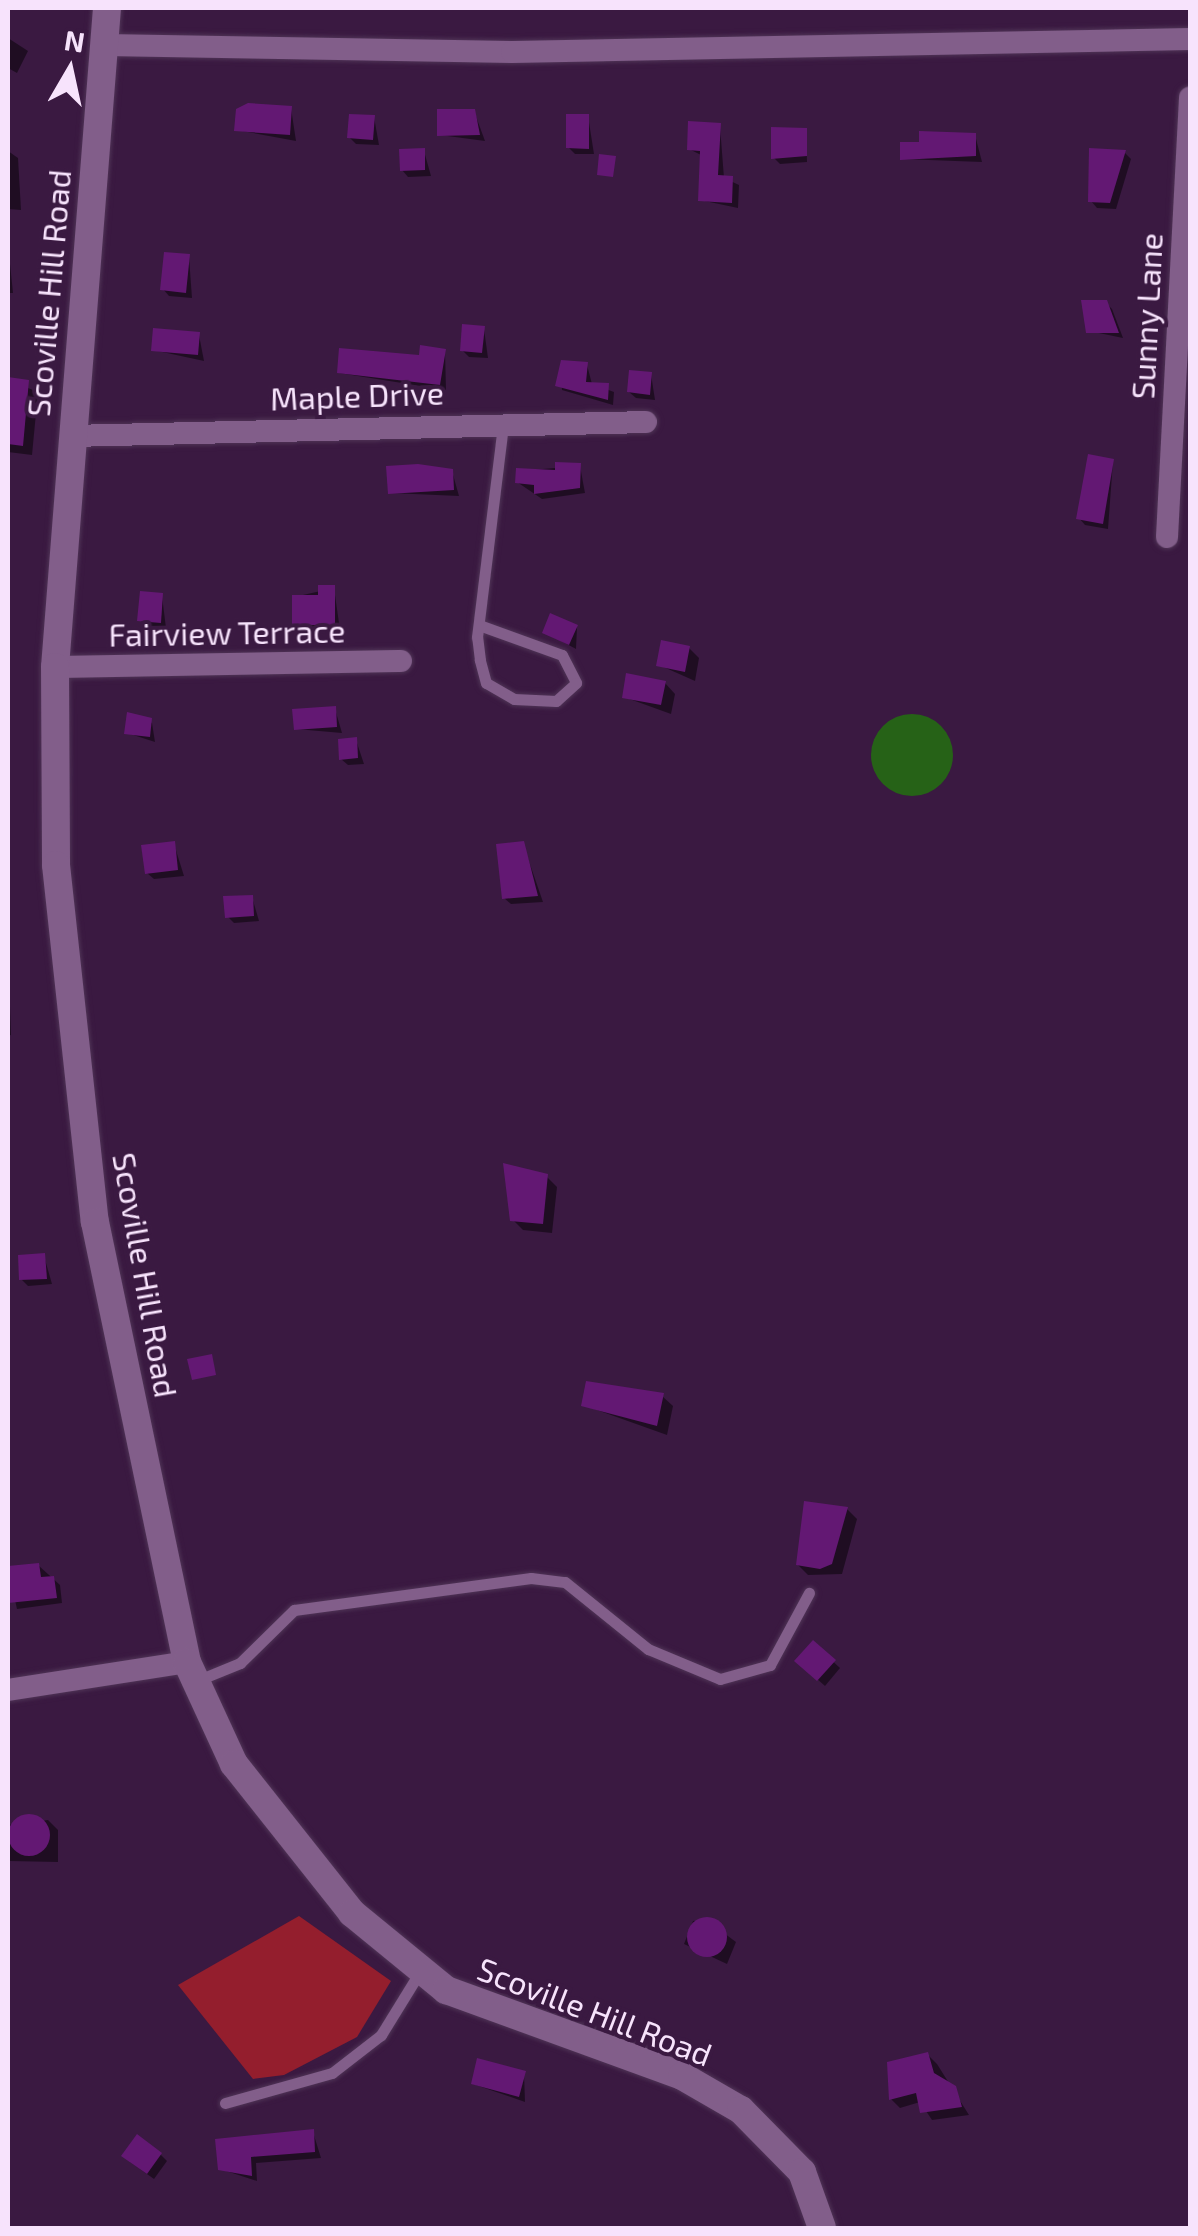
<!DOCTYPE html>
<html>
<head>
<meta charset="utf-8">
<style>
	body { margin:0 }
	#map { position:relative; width:1198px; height:2236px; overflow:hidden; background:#3a1941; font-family:"Exo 2",sans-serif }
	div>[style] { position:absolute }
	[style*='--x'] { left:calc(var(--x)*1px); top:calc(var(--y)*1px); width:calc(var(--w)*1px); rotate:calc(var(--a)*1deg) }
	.green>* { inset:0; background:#941e2d }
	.water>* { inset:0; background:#266217 }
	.round { border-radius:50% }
	.shadow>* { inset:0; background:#0007 }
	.building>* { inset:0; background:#631873 }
	.roads { filter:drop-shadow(0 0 2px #4f3456) drop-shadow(0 0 2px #4f3456) }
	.service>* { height:11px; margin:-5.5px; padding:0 5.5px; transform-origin:5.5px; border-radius:5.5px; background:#825e8a }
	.minor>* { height:22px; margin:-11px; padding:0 11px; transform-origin:11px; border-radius:11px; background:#825e8a }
	.tertiary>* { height:28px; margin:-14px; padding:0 14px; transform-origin:14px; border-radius:14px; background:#825e8a }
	span { translate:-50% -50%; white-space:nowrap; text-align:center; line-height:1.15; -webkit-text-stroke:8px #3a1941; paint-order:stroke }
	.street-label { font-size:32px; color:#f7e3fc }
	.frame { position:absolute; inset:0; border:10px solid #f7e3fc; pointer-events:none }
	.north { position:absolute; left:20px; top:20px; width:100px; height:100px; -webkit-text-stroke:8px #3a1941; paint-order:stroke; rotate:9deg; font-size:28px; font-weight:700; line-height:40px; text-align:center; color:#f7e3fc }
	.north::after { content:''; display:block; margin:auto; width:35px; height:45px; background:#f7e3fc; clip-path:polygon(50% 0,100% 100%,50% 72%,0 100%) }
</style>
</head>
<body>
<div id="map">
	<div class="green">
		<div style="clip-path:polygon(299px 1916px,391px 1981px,357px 2037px,284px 2075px,253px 2079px,178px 1985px)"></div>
	</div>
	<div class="water">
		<div class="round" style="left:871px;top:714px;width:82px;height:82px"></div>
	</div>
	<div class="shadow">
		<div style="clip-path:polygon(8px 38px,28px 51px,17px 73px,8px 68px)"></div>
		<div style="clip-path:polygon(291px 108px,296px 141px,237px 130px)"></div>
		<div style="clip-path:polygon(474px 111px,485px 141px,440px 135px)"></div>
		<div style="clip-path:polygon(588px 116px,594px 154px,575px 154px,568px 147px)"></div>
		<div style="clip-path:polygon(374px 117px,379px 145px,356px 144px,349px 137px)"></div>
		<div style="clip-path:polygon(720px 126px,724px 178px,739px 185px,738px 208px,700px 200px,703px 156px,689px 149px)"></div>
		<div style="clip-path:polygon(806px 130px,807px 162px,780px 164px,774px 158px)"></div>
		<div style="clip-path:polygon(975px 135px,982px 162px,902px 159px)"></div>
		<div style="clip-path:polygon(8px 151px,18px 158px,21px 210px,8px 209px)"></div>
		<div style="clip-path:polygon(424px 151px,431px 176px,408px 177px,402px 170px)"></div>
		<div style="clip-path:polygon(1124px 152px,1131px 159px,1116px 209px,1097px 208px,1091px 201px)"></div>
		<div style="clip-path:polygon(8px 253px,9px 254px,13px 293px,8px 293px)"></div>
		<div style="clip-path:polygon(189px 257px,192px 298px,169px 296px,163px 289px)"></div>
		<div style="clip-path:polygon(1106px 303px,1112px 309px,1123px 338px,1089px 331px)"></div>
		<div style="clip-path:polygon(484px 329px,488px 358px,469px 357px,462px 350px)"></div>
		<div style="clip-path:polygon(199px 335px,204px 361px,153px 350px)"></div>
		<div style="clip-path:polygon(445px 351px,446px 390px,339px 373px)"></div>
		<div style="clip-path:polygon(587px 365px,592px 384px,614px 392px,613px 405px,562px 390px,560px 366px)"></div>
		<div style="clip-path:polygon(651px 374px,655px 400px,636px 398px,629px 392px)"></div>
		<div style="clip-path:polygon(8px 380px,38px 392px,32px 455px,8px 452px)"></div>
		<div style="clip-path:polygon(1113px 461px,1108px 529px,1085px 525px,1079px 518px)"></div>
		<div style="clip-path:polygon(580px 466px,585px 493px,542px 499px,517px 482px,518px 471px)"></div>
		<div style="clip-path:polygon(452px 471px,459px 496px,390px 493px)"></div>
		<div style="clip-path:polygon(334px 588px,340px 630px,301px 631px,294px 597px)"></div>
		<div style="clip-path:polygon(162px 596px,166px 628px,146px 626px,140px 620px)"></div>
		<div style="clip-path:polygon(577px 627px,576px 649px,545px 632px)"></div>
		<div style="clip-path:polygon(689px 648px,699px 658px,695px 681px,659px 665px)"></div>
		<div style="clip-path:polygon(665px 683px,675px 694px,671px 714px,624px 697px)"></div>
		<div style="clip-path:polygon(335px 709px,342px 733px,296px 729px)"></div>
		<div style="clip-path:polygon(129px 714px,152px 723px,155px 742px,127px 733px)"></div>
		<div style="clip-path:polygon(356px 740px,364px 764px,348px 765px,341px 759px)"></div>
		<div style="clip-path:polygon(174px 844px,184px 876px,154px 879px,147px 873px)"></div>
		<div style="clip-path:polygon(523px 844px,543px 902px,511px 904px,504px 898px)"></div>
		<div style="clip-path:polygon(252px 897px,259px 921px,234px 923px,227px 916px)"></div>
		<div style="clip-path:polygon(8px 1004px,10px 1007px,11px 1035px,8px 1036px)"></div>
		<div style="clip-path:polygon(546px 1176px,557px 1187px,552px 1233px,523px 1230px,513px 1220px)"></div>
		<div style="clip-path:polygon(44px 1256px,52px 1284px,28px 1286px,21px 1279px)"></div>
		<div style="clip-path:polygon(662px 1396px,673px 1406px,667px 1435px,583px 1405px)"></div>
		<div style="clip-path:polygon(847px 1509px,857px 1519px,842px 1574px,808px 1575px,798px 1565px)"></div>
		<div style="clip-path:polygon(38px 1565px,60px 1585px,62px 1603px,17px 1609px,8px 1569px)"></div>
		<div style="clip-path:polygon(813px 1643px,840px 1668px,825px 1686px,797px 1661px)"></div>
		<div style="clip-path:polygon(48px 1820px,58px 1830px,58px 1862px,8px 1861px,8px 1825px)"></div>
		<div style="clip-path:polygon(705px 1919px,736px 1942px,727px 1964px,684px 1944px,693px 1921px)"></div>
		<div style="clip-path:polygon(928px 2055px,937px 2064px,969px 2115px,932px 2120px,920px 2102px,900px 2108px,891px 2099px)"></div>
		<div style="clip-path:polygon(524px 2073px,525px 2102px,473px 2084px)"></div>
		<div style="clip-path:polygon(313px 2132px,321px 2158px,256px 2163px,257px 2181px,220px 2169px)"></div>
		<div style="clip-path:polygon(161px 2155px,167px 2161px,154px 2179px,130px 2162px)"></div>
	</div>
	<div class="building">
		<div style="clip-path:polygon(248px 103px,292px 106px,290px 135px,234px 131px,236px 109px)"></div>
		<div style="clip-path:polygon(437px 109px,475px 109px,480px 135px,437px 136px)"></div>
		<div style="clip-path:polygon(349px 114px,375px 115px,373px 140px,347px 138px)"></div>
		<div style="clip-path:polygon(566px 114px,589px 114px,589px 149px,566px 148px)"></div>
		<div style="clip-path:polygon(688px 121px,721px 123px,718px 175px,733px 176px,732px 203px,698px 201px,700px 151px,687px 150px)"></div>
		<div style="clip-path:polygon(771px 127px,807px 128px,807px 156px,771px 159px)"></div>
		<div style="clip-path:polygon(919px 131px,976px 133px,976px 156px,900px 160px,900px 142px,919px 142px)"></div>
		<div style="clip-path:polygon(425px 148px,425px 170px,400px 171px,399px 149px)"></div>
		<div style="clip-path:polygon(1089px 148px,1126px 150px,1110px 203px,1088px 202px)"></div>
		<div style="clip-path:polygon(599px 154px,616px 156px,613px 177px,597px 175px)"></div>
		<div style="clip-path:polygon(164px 252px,190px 254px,186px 293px,160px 290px)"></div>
		<div style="clip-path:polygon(1081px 300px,1107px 300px,1119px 333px,1086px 333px)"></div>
		<div style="clip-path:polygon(462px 324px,485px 326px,482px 353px,460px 351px)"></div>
		<div style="clip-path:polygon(153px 328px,200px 332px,198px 355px,151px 351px)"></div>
		<div style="clip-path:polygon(420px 345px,446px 349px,440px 385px,337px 373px,339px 348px,419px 355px)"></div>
		<div style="clip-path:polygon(588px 362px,586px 382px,609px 383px,608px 400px,555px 386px,561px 360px)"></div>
		<div style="clip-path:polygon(629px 370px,652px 372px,650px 395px,627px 392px)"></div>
		<div style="clip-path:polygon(8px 377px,29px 380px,23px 446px,8px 444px)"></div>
		<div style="clip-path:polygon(1088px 454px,1114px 459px,1103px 524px,1076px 519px)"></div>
		<div style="clip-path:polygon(555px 462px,581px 463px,580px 488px,534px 494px,534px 485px,515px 483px,516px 468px,555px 470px)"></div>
		<div style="clip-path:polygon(418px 464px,453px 469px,454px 490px,388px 494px,386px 466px)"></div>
		<div style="clip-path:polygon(318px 585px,335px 585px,335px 625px,292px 625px,292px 595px,318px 595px)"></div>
		<div style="clip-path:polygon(140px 591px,163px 593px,161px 623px,137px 621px)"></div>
		<div style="clip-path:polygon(550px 613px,578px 625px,569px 645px,542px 633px)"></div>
		<div style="clip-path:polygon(661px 640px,690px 646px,685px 672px,656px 666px)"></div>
		<div style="clip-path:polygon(626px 673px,666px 681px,661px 705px,622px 698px)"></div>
		<div style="clip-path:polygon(336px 706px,337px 727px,294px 730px,292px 709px)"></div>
		<div style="clip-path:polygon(127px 712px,152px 718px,150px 737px,124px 734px)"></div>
		<div style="clip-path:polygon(357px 737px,358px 758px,339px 760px,338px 739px)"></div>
		<div style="clip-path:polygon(175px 841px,178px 870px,145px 874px,141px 845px)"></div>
		<div style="clip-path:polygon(524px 841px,538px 896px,502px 899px,496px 844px)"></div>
		<div style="clip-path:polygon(253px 895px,254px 916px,225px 918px,223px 896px)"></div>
		<div style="clip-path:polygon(503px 1163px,548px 1174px,543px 1224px,510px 1221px)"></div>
		<div style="clip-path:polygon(45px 1253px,47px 1279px,19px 1280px,18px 1255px)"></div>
		<div style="clip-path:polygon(212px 1354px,216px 1375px,192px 1380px,187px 1359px)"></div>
		<div style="clip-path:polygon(586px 1381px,664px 1393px,657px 1426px,581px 1406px)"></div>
		<div style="clip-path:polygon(804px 1501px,848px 1507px,832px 1564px,820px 1569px,796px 1565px)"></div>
		<div style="clip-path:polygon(39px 1563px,41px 1577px,54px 1576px,57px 1598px,8px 1603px,8px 1566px)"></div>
		<div style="clip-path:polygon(813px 1640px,836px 1660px,817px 1681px,794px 1661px)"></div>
		<div class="round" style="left:8px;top:1814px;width:42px;height:42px"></div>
		<div class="round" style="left:687px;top:1917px;width:40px;height:40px"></div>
		<div style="clip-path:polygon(928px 2052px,934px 2073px,956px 2086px,962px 2107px,920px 2113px,916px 2093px,889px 2100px,887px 2062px)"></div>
		<div style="clip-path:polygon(477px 2058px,526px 2071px,519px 2097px,471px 2084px)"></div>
		<div style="clip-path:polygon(314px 2129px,315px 2152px,251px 2157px,252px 2176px,218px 2170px,215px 2139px)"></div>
		<div style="clip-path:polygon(137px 2134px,162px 2153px,147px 2174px,121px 2156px)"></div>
	</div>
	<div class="roads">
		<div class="service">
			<div style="--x:479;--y:625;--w:88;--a:19.9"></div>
			<div style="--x:562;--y:655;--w:31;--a:63"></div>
			<div style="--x:576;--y:683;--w:27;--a:138"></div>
			<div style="--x:556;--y:701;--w:42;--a:-177.3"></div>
			<div style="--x:514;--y:699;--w:32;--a:-150"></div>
			<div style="--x:486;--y:683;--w:24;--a:-105"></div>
			<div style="--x:480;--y:660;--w:23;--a:-97"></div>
			<div style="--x:477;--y:637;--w:215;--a:-83"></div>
			<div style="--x:196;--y:1681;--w:48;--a:-22.2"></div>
			<div style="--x:240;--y:1663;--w:76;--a:-44.5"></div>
			<div style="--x:294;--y:1610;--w:239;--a:-7.7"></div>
			<div style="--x:531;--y:1578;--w:34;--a:7"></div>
			<div style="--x:565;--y:1582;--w:107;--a:38.9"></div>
			<div style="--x:648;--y:1649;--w:78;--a:22.6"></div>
			<div style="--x:720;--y:1679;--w:52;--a:-15.6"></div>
			<div style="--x:770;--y:1665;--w:82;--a:-61.6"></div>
			<div style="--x:225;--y:2103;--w:111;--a:-15.7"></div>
			<div style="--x:332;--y:2073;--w:62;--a:-37.8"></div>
			<div style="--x:381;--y:2035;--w:76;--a:-58.4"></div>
		</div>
		<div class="minor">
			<div style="--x:105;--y:45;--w:407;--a:1"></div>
			<div style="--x:512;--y:52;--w:678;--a:-1.1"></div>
			<div style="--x:71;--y:436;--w:575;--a:-1.39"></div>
			<div style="--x:1167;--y:537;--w:440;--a:-87"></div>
			<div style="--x:55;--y:667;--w:346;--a:-1"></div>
			<div style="--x:8;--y:1690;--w:181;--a:-8.9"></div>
		</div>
		<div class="tertiary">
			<div style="--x:107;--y:8;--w:661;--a:94.51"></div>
			<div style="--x:55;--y:667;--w:198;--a:89.7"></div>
			<div style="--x:56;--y:865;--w:359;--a:83.8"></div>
			<div style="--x:95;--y:1222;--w:450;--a:78.2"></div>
			<div style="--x:187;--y:1662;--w:112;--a:65.3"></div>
			<div style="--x:234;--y:1764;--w:190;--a:51.6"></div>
			<div style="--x:352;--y:1913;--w:122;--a:39.3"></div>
			<div style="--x:446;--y:1990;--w:251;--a:20"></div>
			<div style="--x:682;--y:2076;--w:68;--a:30"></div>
			<div style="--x:741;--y:2110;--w:87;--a:45.5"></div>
			<div style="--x:802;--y:2172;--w:59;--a:70.3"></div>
		</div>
	</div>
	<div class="street-label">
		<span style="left:48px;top:293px;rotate:-85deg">Scoville Hill Road</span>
		<span style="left:1146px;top:316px;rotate:-87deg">Sunny Lane</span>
		<span style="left:357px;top:395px;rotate:-2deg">Maple Drive</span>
		<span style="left:227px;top:632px;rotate:-1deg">Fairview Terrace</span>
		<span style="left:146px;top:1275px;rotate:80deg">Scoville Hill Road</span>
		<span style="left:595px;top:2011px;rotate:21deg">Scoville Hill Road</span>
	</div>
	<div class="frame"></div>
	<div class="north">N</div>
</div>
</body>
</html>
